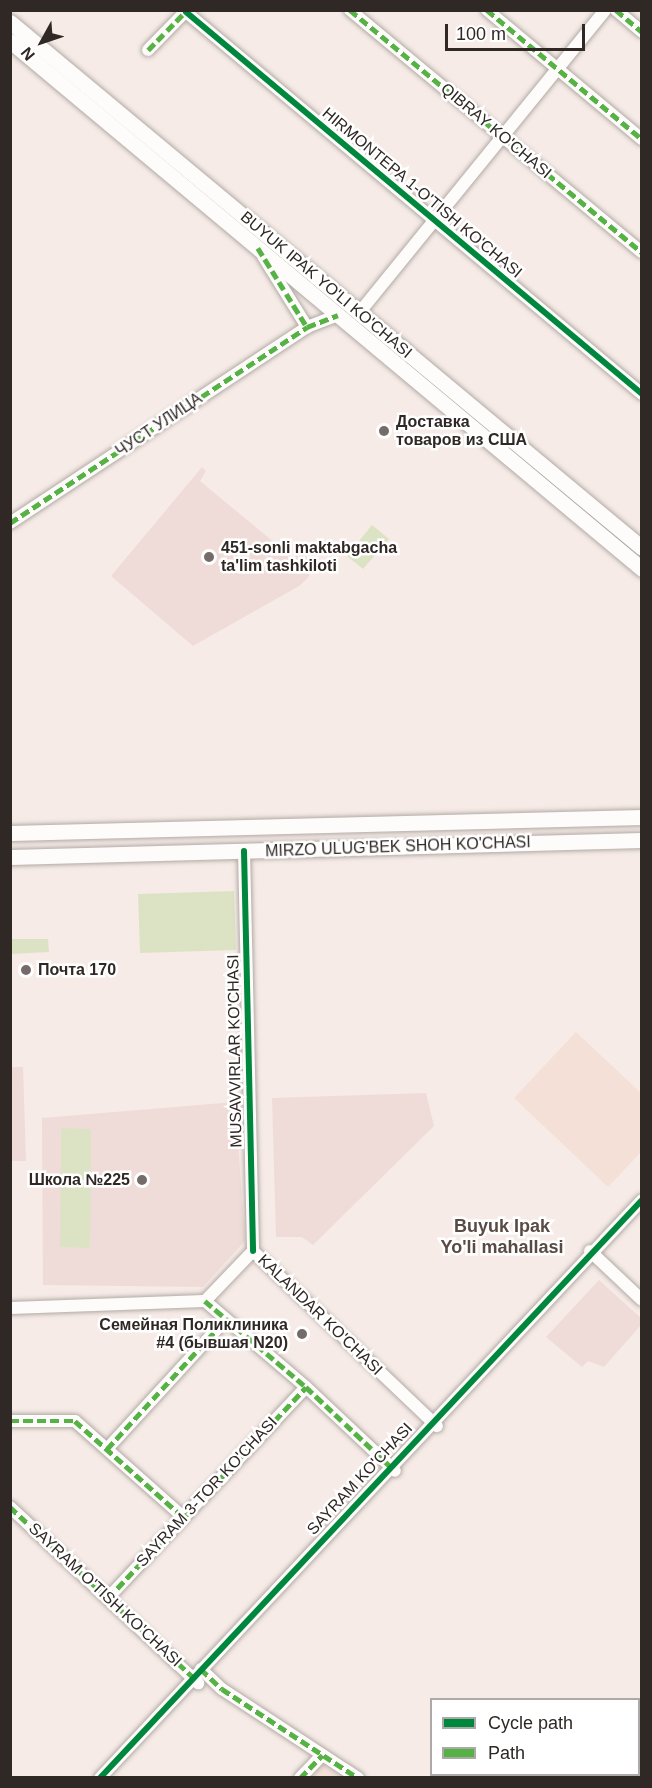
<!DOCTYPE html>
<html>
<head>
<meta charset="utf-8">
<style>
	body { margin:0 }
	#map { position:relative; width:652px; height:1788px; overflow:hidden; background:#f6ebe6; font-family:Helvetica,sans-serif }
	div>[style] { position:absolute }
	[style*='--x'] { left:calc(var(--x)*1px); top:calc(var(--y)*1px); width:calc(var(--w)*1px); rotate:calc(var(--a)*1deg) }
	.built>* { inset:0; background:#f4e0d7 }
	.education>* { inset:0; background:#efdcd8 }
	.green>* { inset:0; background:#dce3c4 }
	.roads { filter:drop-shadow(0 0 2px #b2aaa6) drop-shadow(0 0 2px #b2aaa6) }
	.minor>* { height:12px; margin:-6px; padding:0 6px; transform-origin:6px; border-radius:6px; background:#fefcfb }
	.major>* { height:15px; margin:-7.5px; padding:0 7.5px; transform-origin:7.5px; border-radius:7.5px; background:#fefcfb }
	.quiet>* { height:4.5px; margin-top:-2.25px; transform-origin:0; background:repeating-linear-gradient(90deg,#56b245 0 9px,transparent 0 13.5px) }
	.cycleway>* { height:6px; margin:-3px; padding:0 3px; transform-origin:3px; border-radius:3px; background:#00873e }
	.dots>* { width:16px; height:16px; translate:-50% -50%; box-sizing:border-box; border:3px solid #fff; border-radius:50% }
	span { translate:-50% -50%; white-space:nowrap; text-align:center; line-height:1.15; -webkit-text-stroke:5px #fff; paint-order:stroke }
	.street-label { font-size:16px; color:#2f2825 }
	.poi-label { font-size:16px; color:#2f2825; font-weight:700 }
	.left { translate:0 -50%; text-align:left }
	.right { translate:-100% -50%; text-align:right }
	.neighbourhood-label { font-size:18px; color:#594b43; font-weight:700 }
	.frame { position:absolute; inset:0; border:12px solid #2f2825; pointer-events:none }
	.legend { position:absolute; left:430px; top:1698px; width:210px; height:78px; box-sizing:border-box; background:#fff; border:2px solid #aca9a8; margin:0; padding:8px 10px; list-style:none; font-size:18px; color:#2f2825 }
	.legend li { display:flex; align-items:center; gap:12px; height:30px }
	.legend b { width:30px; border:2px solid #aca9a8 }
	.north { position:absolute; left:12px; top:12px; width:60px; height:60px; -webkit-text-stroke:4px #fff; paint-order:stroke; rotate:230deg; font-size:16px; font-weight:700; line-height:24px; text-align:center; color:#2f2825 }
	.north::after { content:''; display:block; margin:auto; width:21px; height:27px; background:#2f2825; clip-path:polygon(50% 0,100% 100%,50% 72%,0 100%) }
	.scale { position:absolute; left:445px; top:24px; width:140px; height:27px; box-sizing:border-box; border:3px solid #2f2825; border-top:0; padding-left:8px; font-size:18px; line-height:21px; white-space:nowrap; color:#2f2825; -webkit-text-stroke:4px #fff; paint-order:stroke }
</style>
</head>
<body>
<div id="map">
	<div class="built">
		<div style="clip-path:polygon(576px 1032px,641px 1093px,641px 1152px,608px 1187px,514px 1098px)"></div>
		<div style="clip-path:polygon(322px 1766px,323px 1766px,342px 1777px,313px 1777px)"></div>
	</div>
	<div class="education">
		<div style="clip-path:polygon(202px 467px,206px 471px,200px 481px,293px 558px,301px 549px,313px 566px,308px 578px,299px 586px,193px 646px,111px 576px)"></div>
		<div style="clip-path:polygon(11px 1067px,23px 1067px,26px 1161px,11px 1161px)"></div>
		<div style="clip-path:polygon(426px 1093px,434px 1126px,313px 1245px,302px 1237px,276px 1237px,272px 1098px)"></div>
		<div style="clip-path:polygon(235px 1102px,245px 1241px,203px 1287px,43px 1285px,42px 1118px)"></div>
		<div style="clip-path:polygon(599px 1280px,641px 1318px,641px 1325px,604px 1367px,588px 1361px,582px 1367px,546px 1337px)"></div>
	</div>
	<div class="green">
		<div style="clip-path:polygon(372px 525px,389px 539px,363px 569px,347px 556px)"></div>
		<div style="clip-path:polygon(234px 891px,236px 950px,140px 953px,138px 894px)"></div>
		<div style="clip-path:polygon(11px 939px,48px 939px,49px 952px,11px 954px)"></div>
		<div style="clip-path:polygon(61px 1128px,91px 1129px,91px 1180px,61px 1180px)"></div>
		<div style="clip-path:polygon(61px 1182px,91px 1183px,90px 1248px,60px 1247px)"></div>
	</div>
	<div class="roads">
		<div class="minor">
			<div style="--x:350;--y:10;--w:379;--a:39.7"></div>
			<div style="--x:487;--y:10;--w:202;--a:39.8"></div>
			<div style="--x:616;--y:10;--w:34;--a:40"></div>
			<div style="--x:186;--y:12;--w:595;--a:39.95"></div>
			<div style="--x:148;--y:50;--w:56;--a:-45.7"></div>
			<div style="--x:263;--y:256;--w:84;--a:58.2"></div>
			<div style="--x:359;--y:313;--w:390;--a:-50.9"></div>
			<div style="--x:10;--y:523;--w:356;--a:-33.4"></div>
			<div style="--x:307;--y:327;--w:33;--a:-21"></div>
			<div style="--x:244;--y:851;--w:400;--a:88.7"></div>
			<div style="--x:253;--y:1251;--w:254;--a:43.6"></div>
			<div style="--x:590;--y:1251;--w:71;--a:43.3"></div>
			<div style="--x:205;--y:1301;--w:133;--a:40.4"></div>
			<div style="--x:306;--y:1387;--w:122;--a:43.3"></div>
			<div style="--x:10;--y:1308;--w:195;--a:-2.1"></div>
			<div style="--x:205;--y:1301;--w:69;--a:-46.2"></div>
			<div style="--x:10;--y:1421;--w:65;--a:0"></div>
			<div style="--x:75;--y:1421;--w:144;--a:41.6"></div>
			<div style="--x:107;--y:1449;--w:175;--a:-47.5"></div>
			<div style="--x:10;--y:1507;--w:258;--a:43.1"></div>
			<div style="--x:108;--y:1598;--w:289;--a:-46.8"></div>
			<div style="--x:201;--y:1669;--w:29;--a:44"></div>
			<div style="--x:222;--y:1689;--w:163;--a:33.2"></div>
			<div style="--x:100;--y:1778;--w:792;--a:-46.84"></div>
			<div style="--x:300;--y:1778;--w:32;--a:-46"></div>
		</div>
		<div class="major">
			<div style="--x:10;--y:22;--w:822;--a:39.77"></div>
			<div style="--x:10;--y:41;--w:824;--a:39.88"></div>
			<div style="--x:10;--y:833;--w:632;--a:-1.45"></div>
			<div style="--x:10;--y:857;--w:632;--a:-1.54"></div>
		</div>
	</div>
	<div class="quiet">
		<div style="--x:350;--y:10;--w:379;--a:39.7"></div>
		<div style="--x:487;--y:10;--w:202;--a:39.8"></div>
		<div style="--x:616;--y:10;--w:34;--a:40"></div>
		<div style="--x:148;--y:50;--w:56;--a:-45.7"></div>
		<div style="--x:258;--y:248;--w:93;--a:58.2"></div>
		<div style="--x:10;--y:523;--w:356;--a:-33.4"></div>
		<div style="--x:307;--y:327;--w:33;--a:-21"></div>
		<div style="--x:205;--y:1301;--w:133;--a:40.4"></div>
		<div style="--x:306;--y:1387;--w:121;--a:43.3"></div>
		<div style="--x:10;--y:1421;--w:65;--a:0"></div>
		<div style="--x:75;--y:1421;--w:144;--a:41.6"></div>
		<div style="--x:107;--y:1449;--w:175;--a:-47.5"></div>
		<div style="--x:10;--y:1507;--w:255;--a:42.9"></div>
		<div style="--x:108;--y:1598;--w:289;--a:-46.8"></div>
		<div style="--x:201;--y:1669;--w:29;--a:44"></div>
		<div style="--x:222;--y:1689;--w:163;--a:33.2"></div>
		<div style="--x:300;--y:1778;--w:32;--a:-46"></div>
	</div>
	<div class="cycleway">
		<div style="--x:186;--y:12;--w:595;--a:39.95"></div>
		<div style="--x:244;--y:851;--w:400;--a:88.7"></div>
		<div style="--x:100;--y:1778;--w:792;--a:-46.84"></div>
	</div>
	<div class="dots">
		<div style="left:384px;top:431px;background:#756c69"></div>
		<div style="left:209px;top:557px;background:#756c69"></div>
		<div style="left:26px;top:970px;background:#756c69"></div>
		<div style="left:142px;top:1180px;background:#756c69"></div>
		<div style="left:302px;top:1334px;background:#756c69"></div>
	</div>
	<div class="street-label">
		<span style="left:496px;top:131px;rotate:40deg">QIBRAY KO'CHASI</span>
		<span style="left:422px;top:193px;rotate:40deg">HIRMONTEPA 1-O'TISH KO'CHASI</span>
		<span style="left:326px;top:285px;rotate:40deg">BUYUK IPAK YO'LI KO'CHASI</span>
		<span style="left:159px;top:425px;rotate:-34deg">ЧУСТ УЛИЦА</span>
		<span style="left:398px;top:847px;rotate:-2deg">MIRZO ULUG'BEK SHOH KO'CHASI</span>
		<span style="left:235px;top:1051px;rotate:-91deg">MUSAVVIRLAR KO'CHASI</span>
		<span style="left:320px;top:1315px;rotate:44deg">KALANDAR KO'CHASI</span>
		<span style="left:360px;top:1479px;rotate:-47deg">SAYRAM KO'CHASI</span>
		<span style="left:207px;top:1492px;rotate:-47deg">SAYRAM 3-TOR KO'CHASI</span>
		<span style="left:105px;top:1595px;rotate:43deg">SAYRAM O'TISH KO'CHASI</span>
	</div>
	<div class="poi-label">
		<span class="left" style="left:396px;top:431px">Доставка<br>товаров из США</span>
		<span class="left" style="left:221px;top:557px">451-sonli maktabgacha<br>ta'lim tashkiloti</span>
		<span class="left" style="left:38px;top:970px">Почта 170</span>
		<span class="right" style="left:130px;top:1180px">Школа №225</span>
		<span class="right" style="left:288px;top:1334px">Семейная Поликлиника<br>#4 (бывшая N20)</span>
	</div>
	<div class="neighbourhood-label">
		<span style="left:502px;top:1237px">Buyuk Ipak<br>Yo'li mahallasi</span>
	</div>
	<div class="frame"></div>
	<ul class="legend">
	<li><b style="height:8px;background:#00873e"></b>Cycle path</li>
	<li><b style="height:8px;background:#56b245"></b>Path</li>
	</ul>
	<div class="north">N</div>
	<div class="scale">100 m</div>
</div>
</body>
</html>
